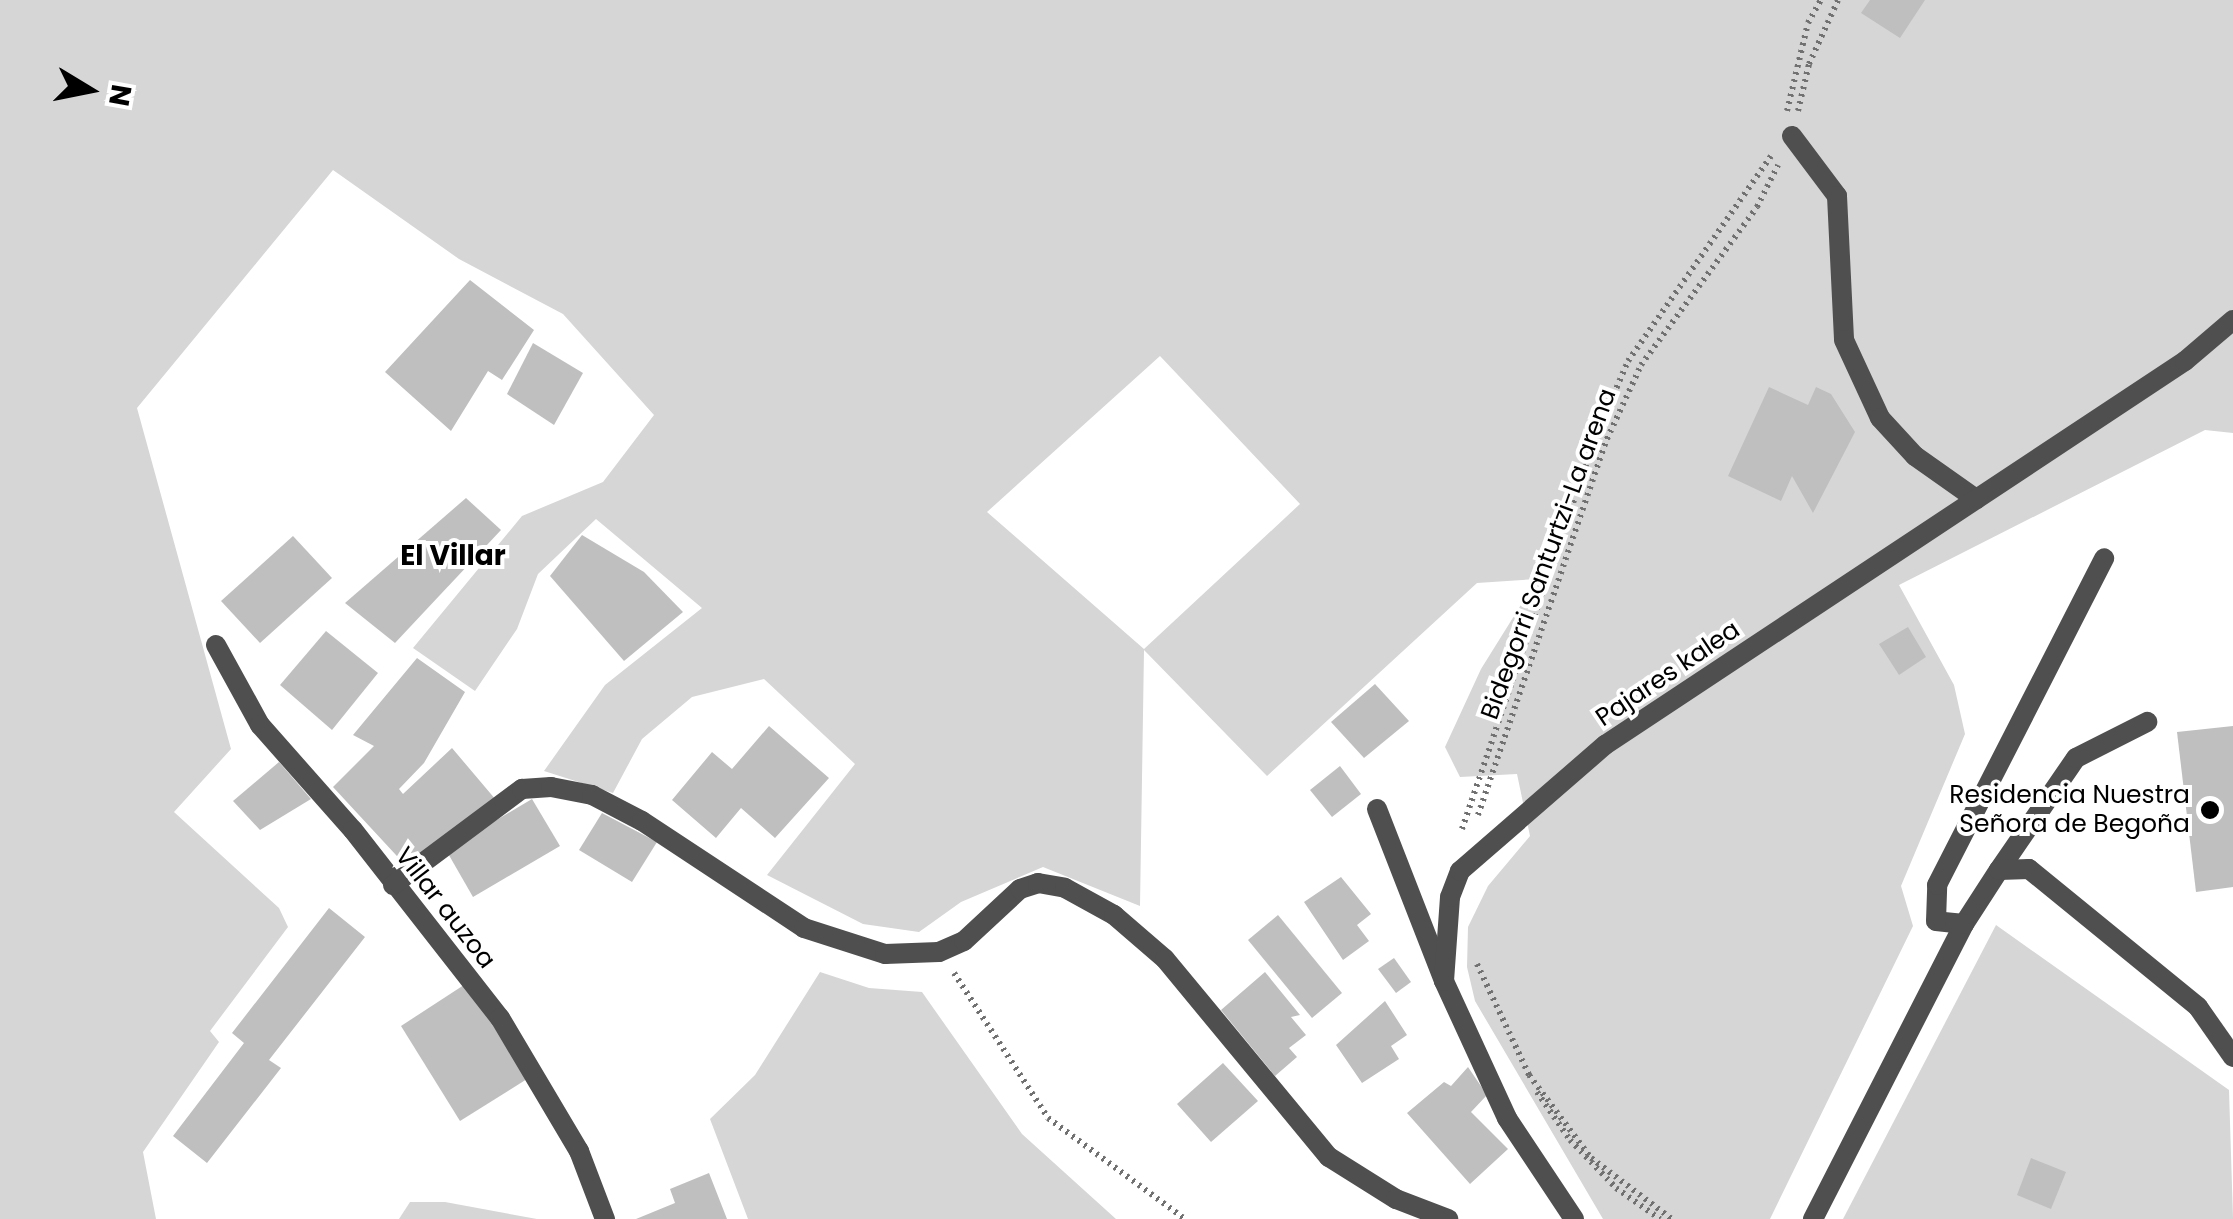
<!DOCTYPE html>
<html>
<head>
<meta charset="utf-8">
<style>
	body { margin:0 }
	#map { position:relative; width:2233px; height:1219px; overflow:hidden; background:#fff; font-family:Poppins,sans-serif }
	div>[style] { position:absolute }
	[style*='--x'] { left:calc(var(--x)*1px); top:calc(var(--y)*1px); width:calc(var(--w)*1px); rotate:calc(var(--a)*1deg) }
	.green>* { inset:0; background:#d6d6d6 }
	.building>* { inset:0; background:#bfbfbf }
	.path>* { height:6px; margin-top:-3px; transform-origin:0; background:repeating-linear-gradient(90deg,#717171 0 2.5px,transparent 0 7.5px) }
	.service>* { height:20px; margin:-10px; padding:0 10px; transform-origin:10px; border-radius:10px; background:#4f4f4f }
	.minor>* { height:20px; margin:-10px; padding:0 10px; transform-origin:10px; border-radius:10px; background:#4f4f4f }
	.dots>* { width:28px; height:28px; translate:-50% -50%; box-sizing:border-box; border:5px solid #fff; border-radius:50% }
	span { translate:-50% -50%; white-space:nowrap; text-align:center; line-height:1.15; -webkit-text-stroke:8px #fff; paint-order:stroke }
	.street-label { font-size:25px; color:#000 }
	.poi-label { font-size:25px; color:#000 }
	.right { translate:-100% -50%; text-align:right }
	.neighbourhood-label { font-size:28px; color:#000; font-weight:700 }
	.north { position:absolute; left:40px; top:40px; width:100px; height:100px; -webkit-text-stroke:8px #fff; paint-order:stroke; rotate:100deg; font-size:28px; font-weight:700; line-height:40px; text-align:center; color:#000 }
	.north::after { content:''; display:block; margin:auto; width:35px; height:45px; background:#000; clip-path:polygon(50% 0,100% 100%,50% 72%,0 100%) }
</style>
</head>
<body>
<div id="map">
	<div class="green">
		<div style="clip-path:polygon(evenodd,0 0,2233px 0,2233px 433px,2205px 430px,1899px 585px,1954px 685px,1965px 734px,1901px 886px,1913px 926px,1770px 1219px,1603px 1219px,1475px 1001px,1467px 967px,1468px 927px,1488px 886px,1530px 836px,1517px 774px,1460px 777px,1445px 747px,1481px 669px,1537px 579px,1477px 583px,1267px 776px,1144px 650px,1140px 906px,1043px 867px,961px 902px,919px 932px,863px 924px,767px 875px,855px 764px,764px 679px,692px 697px,642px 739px,613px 793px,544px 771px,605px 685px,702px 608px,596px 519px,538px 574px,517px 629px,475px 691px,413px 648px,522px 516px,603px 482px,654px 415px,563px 314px,459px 259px,333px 170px,137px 408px,231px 749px,174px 812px,279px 908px,288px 927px,210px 1031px,219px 1042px,143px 1152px,156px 1219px,0 1219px,0 0,1160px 356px,1300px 504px,1144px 649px,987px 512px,1160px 356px)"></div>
		<div style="clip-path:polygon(1996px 925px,2229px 1090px,2233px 1219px,1843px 1219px)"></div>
		<div style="clip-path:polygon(820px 972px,869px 988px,922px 992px,1022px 1134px,1116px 1219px,748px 1219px,710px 1119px,755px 1075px)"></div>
		<div style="clip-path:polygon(410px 1202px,445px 1202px,537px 1219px,399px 1219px)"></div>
	</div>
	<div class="building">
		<div style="clip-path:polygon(1870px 0,1925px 0,1900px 38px,1861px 13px)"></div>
		<div style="clip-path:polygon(470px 280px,534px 330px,502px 380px,488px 371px,451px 431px,385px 372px)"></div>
		<div style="clip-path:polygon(533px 343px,583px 373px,554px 425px,507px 394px)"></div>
		<div style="clip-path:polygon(1769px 387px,1808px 405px,1816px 387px,1831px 394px,1855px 432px,1813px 513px,1792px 476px,1781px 501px,1728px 476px)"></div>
		<div style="clip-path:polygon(466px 498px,501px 530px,395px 643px,345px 603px)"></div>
		<div style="clip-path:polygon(582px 535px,644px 572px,683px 612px,624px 661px,550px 576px)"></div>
		<div style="clip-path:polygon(293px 536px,332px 578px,260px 643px,221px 601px)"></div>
		<div style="clip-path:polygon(1908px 627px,1926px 657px,1899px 675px,1879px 644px)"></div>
		<div style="clip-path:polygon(326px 631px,378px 673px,332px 730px,280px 685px)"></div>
		<div style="clip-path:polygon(417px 658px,465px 692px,424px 763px,399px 789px,403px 794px,452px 748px,496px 800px,408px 868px,333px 787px,374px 746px,353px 735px)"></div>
		<div style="clip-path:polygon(1375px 684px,1409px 721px,1364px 758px,1331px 722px)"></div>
		<div style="clip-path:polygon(769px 726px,829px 778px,775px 838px,741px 808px,716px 838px,672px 800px,712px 752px,732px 769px)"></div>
		<div style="clip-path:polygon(2233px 726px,2233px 887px,2196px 892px,2177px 732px)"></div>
		<div style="clip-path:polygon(279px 762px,311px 799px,260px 830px,233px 801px)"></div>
		<div style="clip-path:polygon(1340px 766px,1361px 794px,1332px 817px,1310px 790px)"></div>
		<div style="clip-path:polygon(532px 799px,560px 846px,473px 897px,446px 850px)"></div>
		<div style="clip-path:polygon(602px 813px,657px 842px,632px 882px,579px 850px)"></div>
		<div style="clip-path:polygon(1341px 877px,1371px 914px,1357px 925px,1369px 941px,1343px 960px,1304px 902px)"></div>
		<div style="clip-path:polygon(329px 908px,365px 937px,269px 1060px,281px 1068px,207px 1163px,173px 1136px,244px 1043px,232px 1033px)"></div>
		<div style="clip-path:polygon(1278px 915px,1342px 993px,1312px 1018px,1248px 940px)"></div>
		<div style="clip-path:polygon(1394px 958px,1411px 982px,1396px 993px,1378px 969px)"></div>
		<div style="clip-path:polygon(1265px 972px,1300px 1015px,1291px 1017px,1306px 1035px,1289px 1048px,1297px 1057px,1275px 1076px,1221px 1010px)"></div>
		<div style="clip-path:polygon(467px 983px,527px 1079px,460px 1121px,401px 1026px)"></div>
		<div style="clip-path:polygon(1385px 1001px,1407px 1035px,1391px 1046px,1399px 1059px,1362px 1083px,1336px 1045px)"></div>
		<div style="clip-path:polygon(1223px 1063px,1258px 1101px,1211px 1142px,1177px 1104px)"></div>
		<div style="clip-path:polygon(1468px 1067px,1487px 1095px,1471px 1112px,1508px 1149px,1470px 1184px,1407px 1113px,1444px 1082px,1451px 1086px)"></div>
		<div style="clip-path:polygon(2031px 1158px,2066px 1172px,2051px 1209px,2017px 1195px)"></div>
		<div style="clip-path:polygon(709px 1173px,727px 1219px,636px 1219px,675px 1203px,670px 1189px)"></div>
	</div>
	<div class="path">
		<div style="--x:1787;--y:111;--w:90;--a:-76.6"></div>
		<div style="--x:1808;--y:23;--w:26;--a:-61"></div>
		<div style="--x:1798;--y:111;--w:48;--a:-76.8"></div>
		<div style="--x:1809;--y:64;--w:70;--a:-65.6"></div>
		<div style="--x:1478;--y:815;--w:398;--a:-71.1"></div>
		<div style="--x:1607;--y:439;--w:81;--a:-65.3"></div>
		<div style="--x:1641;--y:365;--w:196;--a:-53.7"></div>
		<div style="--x:1757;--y:207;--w:47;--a:-63.4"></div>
		<div style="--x:1462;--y:829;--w:415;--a:-71.2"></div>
		<div style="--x:1596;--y:436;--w:82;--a:-66.9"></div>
		<div style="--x:1628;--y:361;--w:250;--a:-55.1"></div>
		<div style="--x:1477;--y:964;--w:123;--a:64.9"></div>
		<div style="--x:1529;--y:1075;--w:104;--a:53.2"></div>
		<div style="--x:1591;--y:1158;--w:101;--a:37"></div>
		<div style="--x:954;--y:973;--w:173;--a:57"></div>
		<div style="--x:1048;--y:1118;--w:170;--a:36.4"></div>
		<div style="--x:1537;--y:1092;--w:58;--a:55.5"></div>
		<div style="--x:1570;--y:1140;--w:66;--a:46.2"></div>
		<div style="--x:1616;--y:1188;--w:54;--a:35.2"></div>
	</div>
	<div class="service">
		<div style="--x:1792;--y:136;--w:75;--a:53.1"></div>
		<div style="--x:1837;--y:196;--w:144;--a:87.2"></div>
		<div style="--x:1844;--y:340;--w:86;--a:65.2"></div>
		<div style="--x:1880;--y:418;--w:52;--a:47.4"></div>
		<div style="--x:1915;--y:456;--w:75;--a:35.2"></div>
		<div style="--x:216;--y:645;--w:91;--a:61.2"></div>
		<div style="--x:260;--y:725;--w:140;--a:48.5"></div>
		<div style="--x:353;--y:830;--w:239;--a:52"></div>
		<div style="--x:500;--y:1018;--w:155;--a:59.3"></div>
		<div style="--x:579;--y:1151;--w:73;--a:69.1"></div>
		<div style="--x:1377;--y:809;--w:185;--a:68.7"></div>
		<div style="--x:1999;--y:870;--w:136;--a:-55.5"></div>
		<div style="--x:2076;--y:758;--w:80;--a:-26.9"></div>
		<div style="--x:393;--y:885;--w:161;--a:-36.7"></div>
		<div style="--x:522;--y:789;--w:29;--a:-4"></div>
		<div style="--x:551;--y:787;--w:42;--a:11"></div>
		<div style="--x:592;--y:795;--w:56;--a:27.5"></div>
		<div style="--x:642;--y:821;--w:194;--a:33.4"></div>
		<div style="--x:804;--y:928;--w:85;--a:17.8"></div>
		<div style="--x:885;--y:954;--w:54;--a:-2.1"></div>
		<div style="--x:939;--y:952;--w:27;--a:-24"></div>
		<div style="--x:964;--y:941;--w:76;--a:-42.9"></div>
		<div style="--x:1020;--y:889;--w:19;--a:-18"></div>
		<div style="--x:1038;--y:883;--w:27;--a:10"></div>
		<div style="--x:1065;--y:888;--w:56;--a:28.9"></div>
		<div style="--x:1114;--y:915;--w:67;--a:40.8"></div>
		<div style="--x:1165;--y:959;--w:257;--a:50.4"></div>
		<div style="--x:1329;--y:1157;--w:79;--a:32.1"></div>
		<div style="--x:1396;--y:1199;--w:56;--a:21"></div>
		<div style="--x:1964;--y:924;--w:64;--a:-57.1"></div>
		<div style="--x:1999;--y:870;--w:30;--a:-2"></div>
		<div style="--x:2029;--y:869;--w:218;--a:39.2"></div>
		<div style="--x:2198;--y:1007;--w:61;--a:55"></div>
		<div style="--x:1813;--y:1219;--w:331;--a:-62.9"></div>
		<div style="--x:1964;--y:924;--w:28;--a:-174"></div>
		<div style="--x:1936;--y:921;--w:36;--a:-88"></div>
		<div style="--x:1937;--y:885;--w:367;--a:-62.9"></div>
	</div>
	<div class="minor">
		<div style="--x:1574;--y:1219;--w:121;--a:-123.6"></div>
		<div style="--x:1507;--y:1118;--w:151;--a:-114.7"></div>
		<div style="--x:1444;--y:981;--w:84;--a:-85.9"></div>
		<div style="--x:1450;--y:897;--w:28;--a:-69"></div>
		<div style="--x:1460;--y:871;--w:192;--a:-41"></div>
		<div style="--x:1605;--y:745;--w:696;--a:-33.51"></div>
		<div style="--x:2185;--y:361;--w:63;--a:-40.5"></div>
	</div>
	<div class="dots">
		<div style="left:2210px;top:810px;background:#000"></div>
	</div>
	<div class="street-label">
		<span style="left:1549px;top:554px;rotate:-70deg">Bidegorri Santurtzi-La arena</span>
		<span style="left:1668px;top:674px;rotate:-34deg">Pajares kalea</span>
		<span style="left:445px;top:908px;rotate:52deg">Villar auzoa</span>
	</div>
	<div class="poi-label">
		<span class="right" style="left:2190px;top:810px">Residencia Nuestra<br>Señora de Begoña</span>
	</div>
	<div class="neighbourhood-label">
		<span style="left:453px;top:556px">El Villar</span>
	</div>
	<div class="north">N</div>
</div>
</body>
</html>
